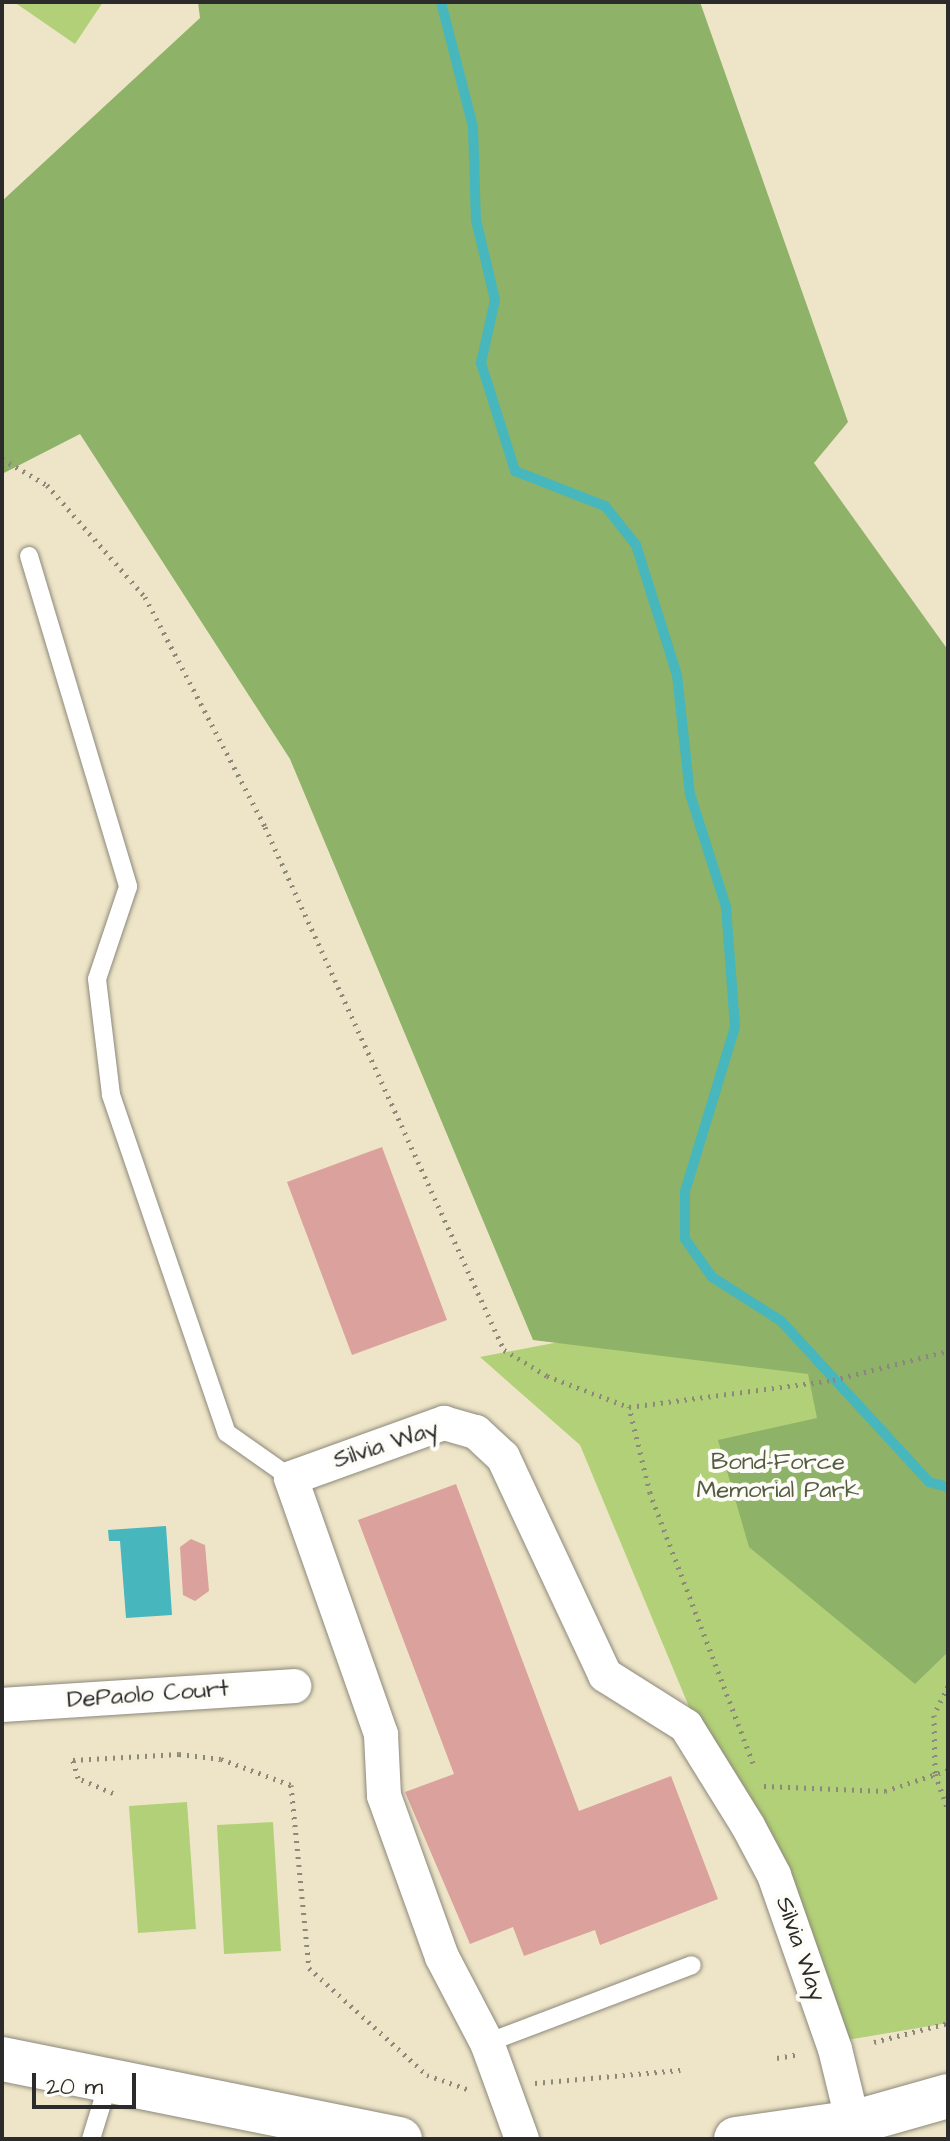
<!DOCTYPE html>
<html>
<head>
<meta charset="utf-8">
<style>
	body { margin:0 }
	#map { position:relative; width:950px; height:2141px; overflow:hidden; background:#eee5c8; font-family:"Architects Daughter",sans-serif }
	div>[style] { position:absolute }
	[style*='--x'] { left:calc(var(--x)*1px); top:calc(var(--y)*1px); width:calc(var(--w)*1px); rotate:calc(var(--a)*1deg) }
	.green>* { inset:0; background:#b2d077 }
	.forest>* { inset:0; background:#8db268 }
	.water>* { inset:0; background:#47b7bd }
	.stream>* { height:10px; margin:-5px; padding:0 5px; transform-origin:5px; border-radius:5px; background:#47b7bd }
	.building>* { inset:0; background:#daa19d }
	.path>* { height:5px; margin-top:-2.5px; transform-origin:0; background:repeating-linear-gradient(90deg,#8c887a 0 2px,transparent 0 8px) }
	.roads { filter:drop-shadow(0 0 2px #8c887a) drop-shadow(0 0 2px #8c887a) }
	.lane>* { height:18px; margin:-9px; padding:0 9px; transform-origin:9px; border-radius:9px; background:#fff }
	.street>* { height:34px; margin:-17px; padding:0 17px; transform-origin:17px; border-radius:17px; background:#fff }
	.primary>* { height:44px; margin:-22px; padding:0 22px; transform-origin:22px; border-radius:22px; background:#fff }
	span { translate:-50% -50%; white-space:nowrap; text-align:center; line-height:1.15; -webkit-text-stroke:8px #fdfcf7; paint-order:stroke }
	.street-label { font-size:24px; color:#2b2b2b }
	.park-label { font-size:24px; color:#545d42 }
	.frame { position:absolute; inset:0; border:4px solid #2b2b2b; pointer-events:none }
	.scale { position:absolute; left:32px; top:2073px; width:104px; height:36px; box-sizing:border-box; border:4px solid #2b2b2b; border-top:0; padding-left:10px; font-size:24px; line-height:28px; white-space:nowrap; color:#2b2b2b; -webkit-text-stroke:6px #fdfcf7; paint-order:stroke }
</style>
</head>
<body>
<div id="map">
	<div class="green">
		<div style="clip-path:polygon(14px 2px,103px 2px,75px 44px)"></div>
		<div style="clip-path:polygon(948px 1268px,948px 2023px,829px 2043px,580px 1445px,480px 1357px)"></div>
		<div style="clip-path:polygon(187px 1802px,196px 1929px,138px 1933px,129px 1806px)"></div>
		<div style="clip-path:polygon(273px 1822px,281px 1951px,224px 1954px,217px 1825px)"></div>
	</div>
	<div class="forest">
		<div style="clip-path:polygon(198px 2px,700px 2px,848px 422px,814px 463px,948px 650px,948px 1652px,915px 1684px,749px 1547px,718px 1440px,817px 1418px,808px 1374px,533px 1340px,290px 759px,80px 434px,2px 474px,2px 201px,200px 18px)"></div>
	</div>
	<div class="water">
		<div style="clip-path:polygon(166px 1526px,172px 1615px,126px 1618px,120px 1541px,109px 1541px,108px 1530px)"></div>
	</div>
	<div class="stream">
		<div style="--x:441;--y:2;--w:129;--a:75.6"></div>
		<div style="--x:473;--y:127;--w:93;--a:88.2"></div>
		<div style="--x:476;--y:220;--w:82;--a:76.6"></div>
		<div style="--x:495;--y:300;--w:65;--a:102.5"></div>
		<div style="--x:481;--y:363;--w:113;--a:72.5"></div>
		<div style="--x:515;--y:471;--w:97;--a:21.3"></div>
		<div style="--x:605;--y:506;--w:50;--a:51.5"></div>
		<div style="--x:636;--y:545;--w:136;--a:72.5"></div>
		<div style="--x:677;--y:675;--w:120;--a:83.8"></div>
		<div style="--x:690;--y:794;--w:119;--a:72.3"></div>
		<div style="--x:726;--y:907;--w:120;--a:85.7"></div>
		<div style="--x:735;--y:1027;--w:172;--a:106.9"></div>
		<div style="--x:685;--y:1192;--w:47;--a:90"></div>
		<div style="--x:685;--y:1239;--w:47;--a:54.6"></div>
		<div style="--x:712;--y:1277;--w:82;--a:32.5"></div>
		<div style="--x:781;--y:1321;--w:219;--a:47.4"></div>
		<div style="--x:929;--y:1482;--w:20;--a:15"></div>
	</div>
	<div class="building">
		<div style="clip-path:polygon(382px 1147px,447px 1320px,352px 1355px,287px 1182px)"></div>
		<div style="clip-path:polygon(456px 1484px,579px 1811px,671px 1776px,718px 1899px,600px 1945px,595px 1930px,524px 1956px,513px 1927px,470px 1944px,405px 1792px,454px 1774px,358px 1520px)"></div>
		<div style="clip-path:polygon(191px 1539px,205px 1545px,209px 1591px,195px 1601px,183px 1595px,180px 1547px)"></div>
	</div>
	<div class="path">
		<div style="--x:2;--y:459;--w:52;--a:30"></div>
		<div style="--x:47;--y:485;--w:149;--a:48.8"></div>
		<div style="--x:145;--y:597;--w:259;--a:62.4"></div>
		<div style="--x:265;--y:827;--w:575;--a:65.44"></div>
		<div style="--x:504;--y:1350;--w:50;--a:31.2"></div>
		<div style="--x:547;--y:1376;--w:88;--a:20.7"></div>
		<div style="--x:948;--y:1686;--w:32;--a:116"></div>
		<div style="--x:934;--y:1715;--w:59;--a:89"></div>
		<div style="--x:935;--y:1774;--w:37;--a:70"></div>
		<div style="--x:753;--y:1763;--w:289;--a:-110.9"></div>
		<div style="--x:650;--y:1493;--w:89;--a:-103.7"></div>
		<div style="--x:629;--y:1407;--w:206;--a:-7.5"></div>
		<div style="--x:833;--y:1380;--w:119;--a:-14.2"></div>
		<div style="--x:764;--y:1786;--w:121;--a:2.4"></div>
		<div style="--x:885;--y:1791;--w:66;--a:-18.4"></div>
		<div style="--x:113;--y:1793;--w:38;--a:-157"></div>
		<div style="--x:78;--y:1778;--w:19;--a:-106"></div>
		<div style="--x:73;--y:1760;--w:106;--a:-3.2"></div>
		<div style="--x:179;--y:1754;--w:42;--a:6.8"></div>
		<div style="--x:221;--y:1759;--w:75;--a:20.4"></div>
		<div style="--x:291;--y:1785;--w:184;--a:84.4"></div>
		<div style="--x:309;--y:1968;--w:159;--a:42.2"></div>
		<div style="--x:427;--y:2075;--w:46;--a:19.2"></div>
		<div style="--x:874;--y:2042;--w:76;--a:-14.4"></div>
		<div style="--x:777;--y:2058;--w:23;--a:-10"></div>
		<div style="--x:535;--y:2083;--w:146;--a:-5.1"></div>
	</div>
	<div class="roads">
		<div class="lane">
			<div style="--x:29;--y:556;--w:345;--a:73.3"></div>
			<div style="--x:128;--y:887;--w:97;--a:108.6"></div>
			<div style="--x:97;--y:979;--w:117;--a:83.1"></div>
			<div style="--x:111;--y:1095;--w:357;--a:71.1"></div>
			<div style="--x:227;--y:1433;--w:78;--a:35.1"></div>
			<div style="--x:487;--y:2043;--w:219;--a:-20.8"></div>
			<div style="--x:91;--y:2139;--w:58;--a:-72.8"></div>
		</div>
		<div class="street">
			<div style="--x:2;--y:1705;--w:293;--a:-3.7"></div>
			<div style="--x:522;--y:2139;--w:102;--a:-110"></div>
			<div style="--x:487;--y:2043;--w:97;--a:-117.6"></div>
			<div style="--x:442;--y:1957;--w:171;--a:-109.8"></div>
			<div style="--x:384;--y:1796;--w:62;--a:-92.8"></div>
			<div style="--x:381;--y:1734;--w:271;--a:-109.4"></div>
			<div style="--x:291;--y:1478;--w:163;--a:-19.8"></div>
			<div style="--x:444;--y:1423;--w:33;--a:16"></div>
			<div style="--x:476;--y:1432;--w:37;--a:43"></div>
			<div style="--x:503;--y:1457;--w:241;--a:64.9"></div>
			<div style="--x:605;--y:1675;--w:96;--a:32.2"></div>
			<div style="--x:686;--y:1726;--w:118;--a:58.2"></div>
			<div style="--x:748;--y:1826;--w:55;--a:62"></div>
			<div style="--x:774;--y:1875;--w:184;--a:70.7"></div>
			<div style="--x:835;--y:2049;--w:93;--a:76.3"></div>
		</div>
		<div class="primary">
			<div style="--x:2;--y:2059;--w:406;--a:11.4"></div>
			<div style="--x:736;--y:2139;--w:121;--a:-8.1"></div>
			<div style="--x:856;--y:2122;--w:96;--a:-15.8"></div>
		</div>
	</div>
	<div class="street-label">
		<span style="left:386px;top:1445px;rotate:-18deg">Silvia Way</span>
		<span style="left:148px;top:1695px;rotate:-4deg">DePaolo Court</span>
		<span style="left:800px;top:1949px;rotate:71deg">Silvia Way</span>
	</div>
	<div class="park-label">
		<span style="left:778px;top:1477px">Bond-Force<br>Memorial Park</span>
	</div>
	<div class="frame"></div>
	<div class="scale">20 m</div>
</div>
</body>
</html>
